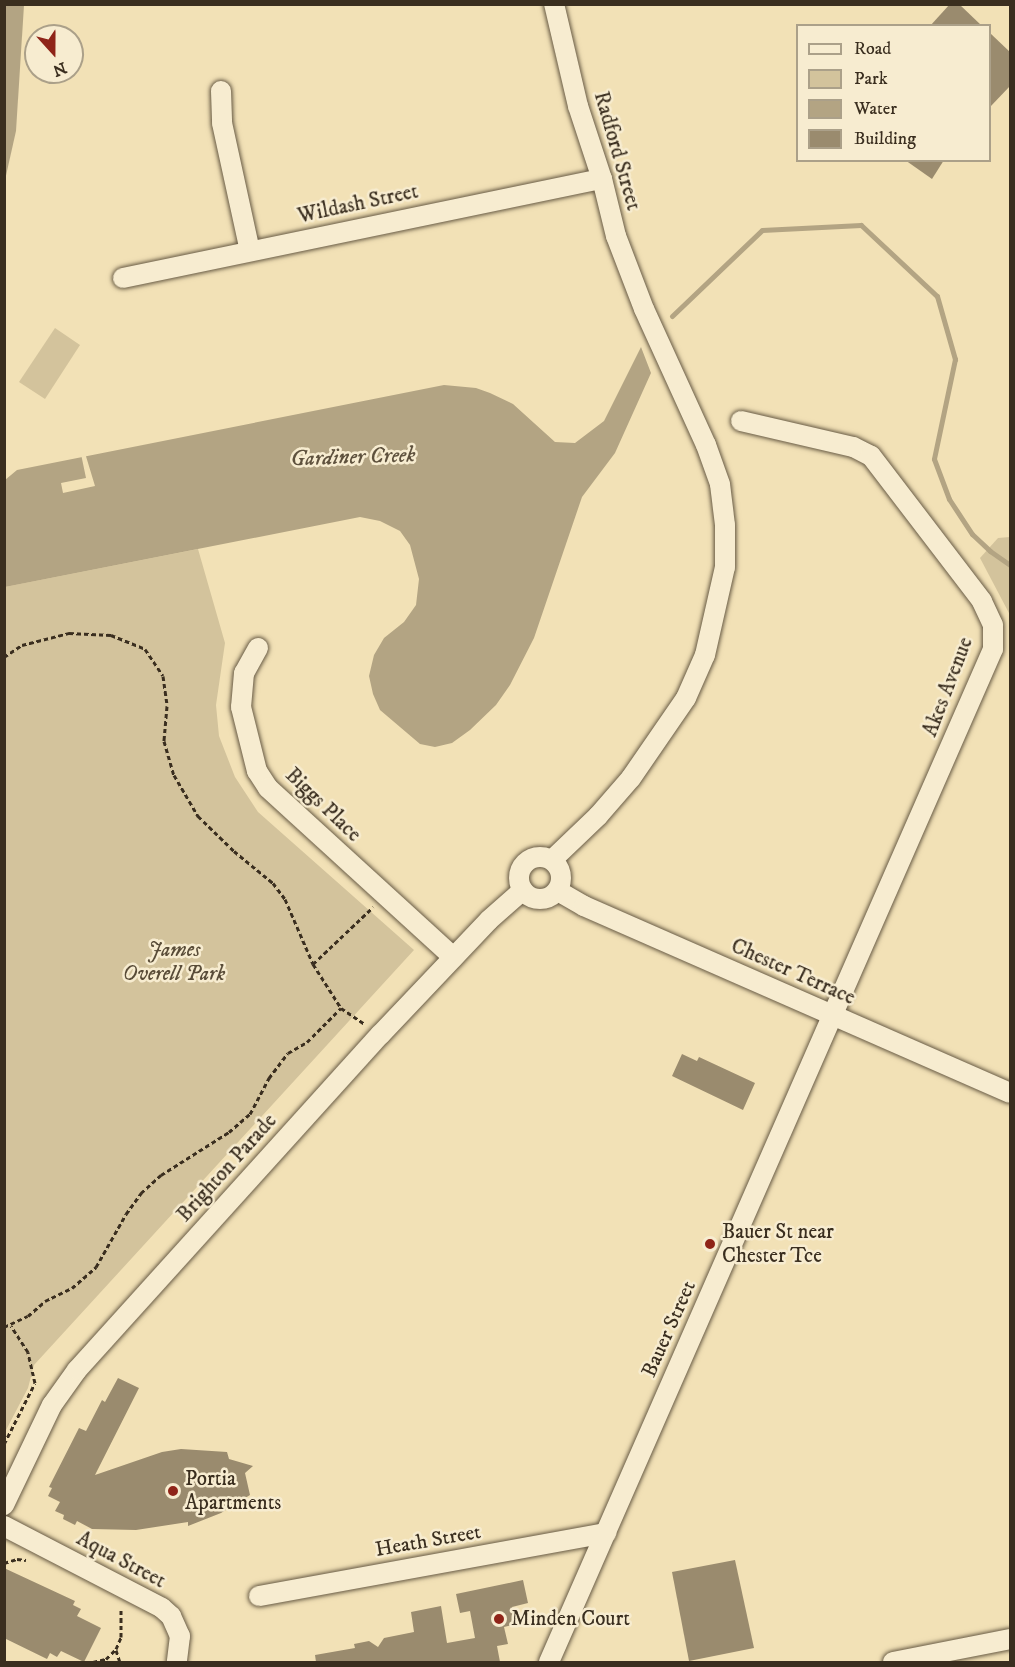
<!DOCTYPE html>
<html>
<head>
<meta charset="utf-8">
<style>
	body { margin:0 }
	#map { position:relative; width:1015px; height:1667px; overflow:hidden; background:#f2e1b6; font-family:"IM FELL DW Pica",serif }
	div>[style] { position:absolute }
	[style*='--x'] { left:calc(var(--x)*1px); top:calc(var(--y)*1px); width:calc(var(--w)*1px); rotate:calc(var(--a)*1deg) }
	.green>* { inset:0; background:#d3c39c }
	.water>* { inset:0; background:#b3a483 }
	.pier>* { inset:0; background:#f2e1b6 }
	.stream>* { height:5px; margin:-2.5px; padding:0 2.5px; transform-origin:2.5px; border-radius:2.5px; background:#b3a483 }
	.building>* { inset:0; background:#9a8b6e }
	.path>* { height:3px; margin-top:-1.5px; transform-origin:0; background:repeating-linear-gradient(90deg,#3a2e1f 0 4.5px,transparent 0 7.5px) }
	.roads { filter:drop-shadow(0 0 2px #685b45) drop-shadow(0 0 2px #685b45) }
	.minor>* { height:20px; margin:-10px; padding:0 10px; transform-origin:10px; border-radius:10px; background:#f7ecd0 }
	.minor>.ring { margin:-10px; padding:0; box-sizing:content-box; background:none; border:20px solid #f7ecd0; border-radius:50% }
	.dots>* { width:16px; height:16px; translate:-50% -50%; box-sizing:border-box; border:3px solid #f7ecd0; border-radius:50% }
	span { translate:-50% -50%; white-space:nowrap; text-align:center; line-height:1.15; -webkit-text-stroke:5px #f7ecd0; paint-order:stroke }
	.street-label { font-size:21px; color:#3a2e1f }
	.park-label { font-size:21px; color:#594c38; font-style:italic }
	.poi-label { font-size:21px; color:#3a2e1f }
	.left { translate:0 -50%; text-align:left }
	.water-label { font-size:22px; color:#5e513d; font-style:italic }
	.frame { position:absolute; inset:0; border:6px solid #3a2e1f; pointer-events:none }
	.legend { position:absolute; left:796px; top:24px; width:195px; height:138px; box-sizing:border-box; background:#f7ecd0; border:2px solid #aba089; margin:0; padding:8px 10px; list-style:none; font-size:18px; color:#3a2e1f }
	.legend li { display:flex; align-items:center; gap:12px; height:30px }
	.legend b { width:30px; border:2px solid #aba089 }
	.north { position:absolute; left:24px; top:24px; width:60px; height:60px; box-sizing:border-box; background:#f7ecd0; border:2px solid #aba089; border-radius:50%; rotate:159deg; font-size:16px; font-weight:700; line-height:24px; text-align:center; color:#3a2e1f }
	.north::after { content:''; display:block; margin:auto; width:21px; height:27px; background:#8f2418; clip-path:polygon(50% 0,100% 100%,50% 72%,0 100%) }
</style>
</head>
<body>
<div id="map">
	<div class="green">
		<div style="clip-path:polygon(55px 328px,80px 345px,45px 399px,19px 382px)"></div>
		<div style="clip-path:polygon(1010px 537px,1010px 615px,980px 558px,998px 538px)"></div>
		<div style="clip-path:polygon(198px 549px,225px 643px,216px 705px,219px 736px,235px 777px,258px 812px,414px 950px,34px 1365px,28px 1388px,5px 1432px,5px 587px)"></div>
	</div>
	<div class="water">
		<div style="clip-path:polygon(5px 5px,24px 5px,16px 131px,5px 180px)"></div>
		<div style="clip-path:polygon(641px 347px,651px 373px,615px 453px,582px 497px,534px 638px,510px 685px,496px 705px,470px 730px,452px 743px,435px 747px,420px 744px,380px 710px,373px 694px,369px 676px,374px 655px,384px 638px,404px 622px,416px 605px,419px 579px,410px 545px,400px 531px,380px 521px,360px 517px,5px 587px,5px 480px,17px 470px,444px 385px,476px 388px,490px 393px,513px 404px,555px 442px,575px 443px,604px 421px)"></div>
	</div>
	<div class="pier">
		<div style="clip-path:polygon(85px 453px,95px 486px,63px 493px,61px 483px,86px 478px,81px 454px)"></div>
	</div>
	<div class="stream">
		<div style="--x:672;--y:316;--w:124;--a:-43.7"></div>
		<div style="--x:762;--y:230;--w:99;--a:-2.9"></div>
		<div style="--x:861;--y:225;--w:104;--a:43.1"></div>
		<div style="--x:937;--y:296;--w:66;--a:74.1"></div>
		<div style="--x:955;--y:359;--w:102;--a:101.9"></div>
		<div style="--x:934;--y:459;--w:43;--a:69.4"></div>
		<div style="--x:949;--y:499;--w:42;--a:56.7"></div>
		<div style="--x:972;--y:534;--w:25;--a:43"></div>
		<div style="--x:990;--y:551;--w:24;--a:35"></div>
	</div>
	<div class="building">
		<div style="clip-path:polygon(950px 4px,959px 4px,982px 26px,930px 26px)"></div>
		<div style="clip-path:polygon(990px 33px,1011px 53px,1011px 85px,990px 107px)"></div>
		<div style="clip-path:polygon(905px 160px,944px 160px,932px 179px)"></div>
		<div style="clip-path:polygon(682px 1054px,697px 1061px,699px 1057px,755px 1083px,743px 1110px,672px 1076px)"></div>
		<div style="clip-path:polygon(118px 1378px,139px 1388px,95px 1475px,162px 1452px,181px 1449px,227px 1452px,229px 1459px,253px 1466px,245px 1473px,250px 1495px,221px 1513px,188px 1526px,188px 1522px,136px 1530px,92px 1529px,77px 1521px,75px 1525px,63px 1519px,64px 1515px,55px 1511px,60px 1502px,48px 1496px,52px 1488px,49px 1487px,79px 1428px,86px 1431px,102px 1400px,105px 1402px)"></div>
		<div style="clip-path:polygon(735px 1560px,754px 1648px,689px 1661px,672px 1572px)"></div>
		<div style="clip-path:polygon(4px 1568px,75px 1601px,73px 1605px,81px 1609px,77px 1616px,101px 1628px,84px 1662px,61px 1651px,57px 1657px,50px 1653px,47px 1659px,4px 1638px)"></div>
		<div style="clip-path:polygon(523px 1580px,528px 1603px,512px 1607px,516px 1624px,504px 1627px,508px 1644px,497px 1646px,500px 1662px,316px 1662px,315px 1655px,355px 1648px,354px 1644px,369px 1641px,378px 1647px,384px 1638px,414px 1632px,411px 1612px,441px 1606px,447px 1643px,475px 1638px,470px 1611px,460px 1613px,456px 1594px)"></div>
	</div>
	<div class="path">
		<div style="--x:4;--y:657;--w:22;--a:-34"></div>
		<div style="--x:22;--y:645;--w:49;--a:-14.3"></div>
		<div style="--x:69;--y:633;--w:42;--a:2.7"></div>
		<div style="--x:111;--y:635;--w:37;--a:22"></div>
		<div style="--x:145;--y:649;--w:32;--a:56"></div>
		<div style="--x:163;--y:676;--w:30;--a:82"></div>
		<div style="--x:167;--y:706;--w:35;--a:95"></div>
		<div style="--x:164;--y:741;--w:35;--a:74"></div>
		<div style="--x:174;--y:775;--w:48;--a:59.7"></div>
		<div style="--x:198;--y:816;--w:50;--a:44.2"></div>
		<div style="--x:234;--y:851;--w:50;--a:39.4"></div>
		<div style="--x:273;--y:883;--w:20;--a:53"></div>
		<div style="--x:285;--y:899;--w:71;--a:66.7"></div>
		<div style="--x:313;--y:964;--w:52;--a:57.5"></div>
		<div style="--x:341;--y:1008;--w:29;--a:34"></div>
		<div style="--x:313;--y:964;--w:83;--a:-43.5"></div>
		<div style="--x:4;--y:1327;--w:26;--a:-25"></div>
		<div style="--x:28;--y:1316;--w:23;--a:-41"></div>
		<div style="--x:45;--y:1301;--w:30;--a:-26"></div>
		<div style="--x:72;--y:1288;--w:32;--a:-41"></div>
		<div style="--x:96;--y:1267;--w:61;--a:-60.5"></div>
		<div style="--x:126;--y:1214;--w:26;--a:-54"></div>
		<div style="--x:141;--y:1193;--w:27;--a:-42"></div>
		<div style="--x:161;--y:1175;--w:80;--a:-32.3"></div>
		<div style="--x:229;--y:1132;--w:28;--a:-41"></div>
		<div style="--x:250;--y:1114;--w:41;--a:-62.2"></div>
		<div style="--x:269;--y:1078;--w:31;--a:-53"></div>
		<div style="--x:288;--y:1053;--w:22;--a:-30"></div>
		<div style="--x:307;--y:1042;--w:48;--a:-45"></div>
		<div style="--x:4;--y:1444;--w:68;--a:-63.1"></div>
		<div style="--x:35;--y:1383;--w:32;--a:-103"></div>
		<div style="--x:28;--y:1352;--w:31;--a:-123"></div>
		<div style="--x:4;--y:1563;--w:14;--a:-17"></div>
		<div style="--x:17;--y:1559;--w:9;--a:6"></div>
		<div style="--x:116;--y:1650;--w:13;--a:72"></div>
		<div style="--x:93;--y:1662;--w:13;--a:-13"></div>
		<div style="--x:106;--y:1659;--w:14;--a:-45"></div>
		<div style="--x:116;--y:1649;--w:13;--a:-67"></div>
		<div style="--x:121;--y:1637;--w:28;--a:-90"></div>
	</div>
	<div class="roads">
		<div class="minor">
			<div style="--x:221;--y:91;--w:32;--a:88"></div>
			<div style="--x:222;--y:123;--w:131;--a:77.7"></div>
			<div style="--x:123;--y:278;--w:489;--a:-11.7"></div>
			<div style="--x:258;--y:648;--w:29;--a:119"></div>
			<div style="--x:244;--y:673;--w:34;--a:95"></div>
			<div style="--x:241;--y:707;--w:66;--a:76"></div>
			<div style="--x:257;--y:771;--w:20;--a:57"></div>
			<div style="--x:268;--y:788;--w:251;--a:42.4"></div>
			<div class="ring" style="left:519px;top:857px;width:22px;height:22px"></div>
			<div style="--x:552;--y:860;--w:64;--a:-43.7"></div>
			<div style="--x:598;--y:816;--w:50;--a:-49"></div>
			<div style="--x:631;--y:778;--w:97;--a:-55.5"></div>
			<div style="--x:686;--y:698;--w:47;--a:-66.2"></div>
			<div style="--x:705;--y:655;--w:90;--a:-77.2"></div>
			<div style="--x:725;--y:567;--w:42;--a:-90"></div>
			<div style="--x:725;--y:525;--w:41;--a:-97"></div>
			<div style="--x:720;--y:484;--w:41;--a:-109.7"></div>
			<div style="--x:706;--y:445;--w:149;--a:-114.5"></div>
			<div style="--x:644;--y:309;--w:78;--a:-111"></div>
			<div style="--x:616;--y:236;--w:59;--a:-103.8"></div>
			<div style="--x:602;--y:179;--w:77;--a:-108.2"></div>
			<div style="--x:578;--y:106;--w:105;--a:-103.2"></div>
			<div style="--x:558;--y:891;--w:30;--a:30"></div>
			<div style="--x:584;--y:906;--w:465;--a:23.7"></div>
			<div style="--x:4;--y:1505;--w:111;--a:-64.4"></div>
			<div style="--x:52;--y:1405;--w:43;--a:-54.5"></div>
			<div style="--x:77;--y:1370;--w:452;--a:-47.9"></div>
			<div style="--x:380;--y:1035;--w:158;--a:-46.5"></div>
			<div style="--x:489;--y:920;--w:45;--a:-41.4"></div>
			<div style="--x:4;--y:1526;--w:178;--a:27.4"></div>
			<div style="--x:162;--y:1608;--w:12;--a:42"></div>
			<div style="--x:171;--y:1616;--w:22;--a:66"></div>
			<div style="--x:180;--y:1636;--w:26;--a:97"></div>
			<div style="--x:259;--y:1596;--w:353;--a:-10.3"></div>
			<div style="--x:549;--y:1662;--w:1106;--a:-66.33"></div>
			<div style="--x:993;--y:649;--w:24;--a:-90"></div>
			<div style="--x:993;--y:625;--w:26;--a:-115"></div>
			<div style="--x:982;--y:601;--w:183;--a:-127.4"></div>
			<div style="--x:871;--y:456;--w:20;--a:-153"></div>
			<div style="--x:853;--y:447;--w:115;--a:-166.9"></div>
			<div style="--x:893;--y:1662;--w:119;--a:-11.1"></div>
		</div>
	</div>
	<div class="dots">
		<div style="left:710px;top:1244px;background:#8f2418"></div>
		<div style="left:173px;top:1491px;background:#8f2418"></div>
		<div style="left:499px;top:1619px;background:#8f2418"></div>
	</div>
	<div class="street-label">
		<span style="left:617px;top:151px;rotate:74deg">Radford Street</span>
		<span style="left:358px;top:204px;rotate:-12deg">Wildash Street</span>
		<span style="left:948px;top:687px;rotate:-69deg">Akes Avenue</span>
		<span style="left:323px;top:805px;rotate:44deg">Biggs Place</span>
		<span style="left:793px;top:972px;rotate:24deg">Chester Terrace</span>
		<span style="left:227px;top:1168px;rotate:-48deg">Brighton Parade</span>
		<span style="left:669px;top:1329px;rotate:-66deg">Bauer Street</span>
		<span style="left:428px;top:1541px;rotate:-10deg">Heath Street</span>
		<span style="left:121px;top:1560px;rotate:28deg">Aqua Street</span>
	</div>
	<div class="park-label">
		<span style="left:174px;top:962px">James<br>Overell Park</span>
	</div>
	<div class="poi-label">
		<span class="left" style="left:722px;top:1244px">Bauer St near<br>Chester Tce</span>
		<span class="left" style="left:185px;top:1491px">Portia<br>Apartments</span>
		<span class="left" style="left:511px;top:1619px">Minden Court</span>
	</div>
	<div class="water-label">
		<span style="left:353px;top:457px;rotate:-2deg">Gardiner Creek</span>
	</div>
	<div class="frame"></div>
	<ul class="legend">
	<li><b style="height:8px;background:#f7ecd0"></b>Road</li>
	<li><b style="height:16px;background:#d3c39c"></b>Park</li>
	<li><b style="height:16px;background:#b3a483"></b>Water</li>
	<li><b style="height:16px;background:#9a8b6e"></b>Building</li>
	</ul>
	<div class="north">N</div>
</div>
</body>
</html>
